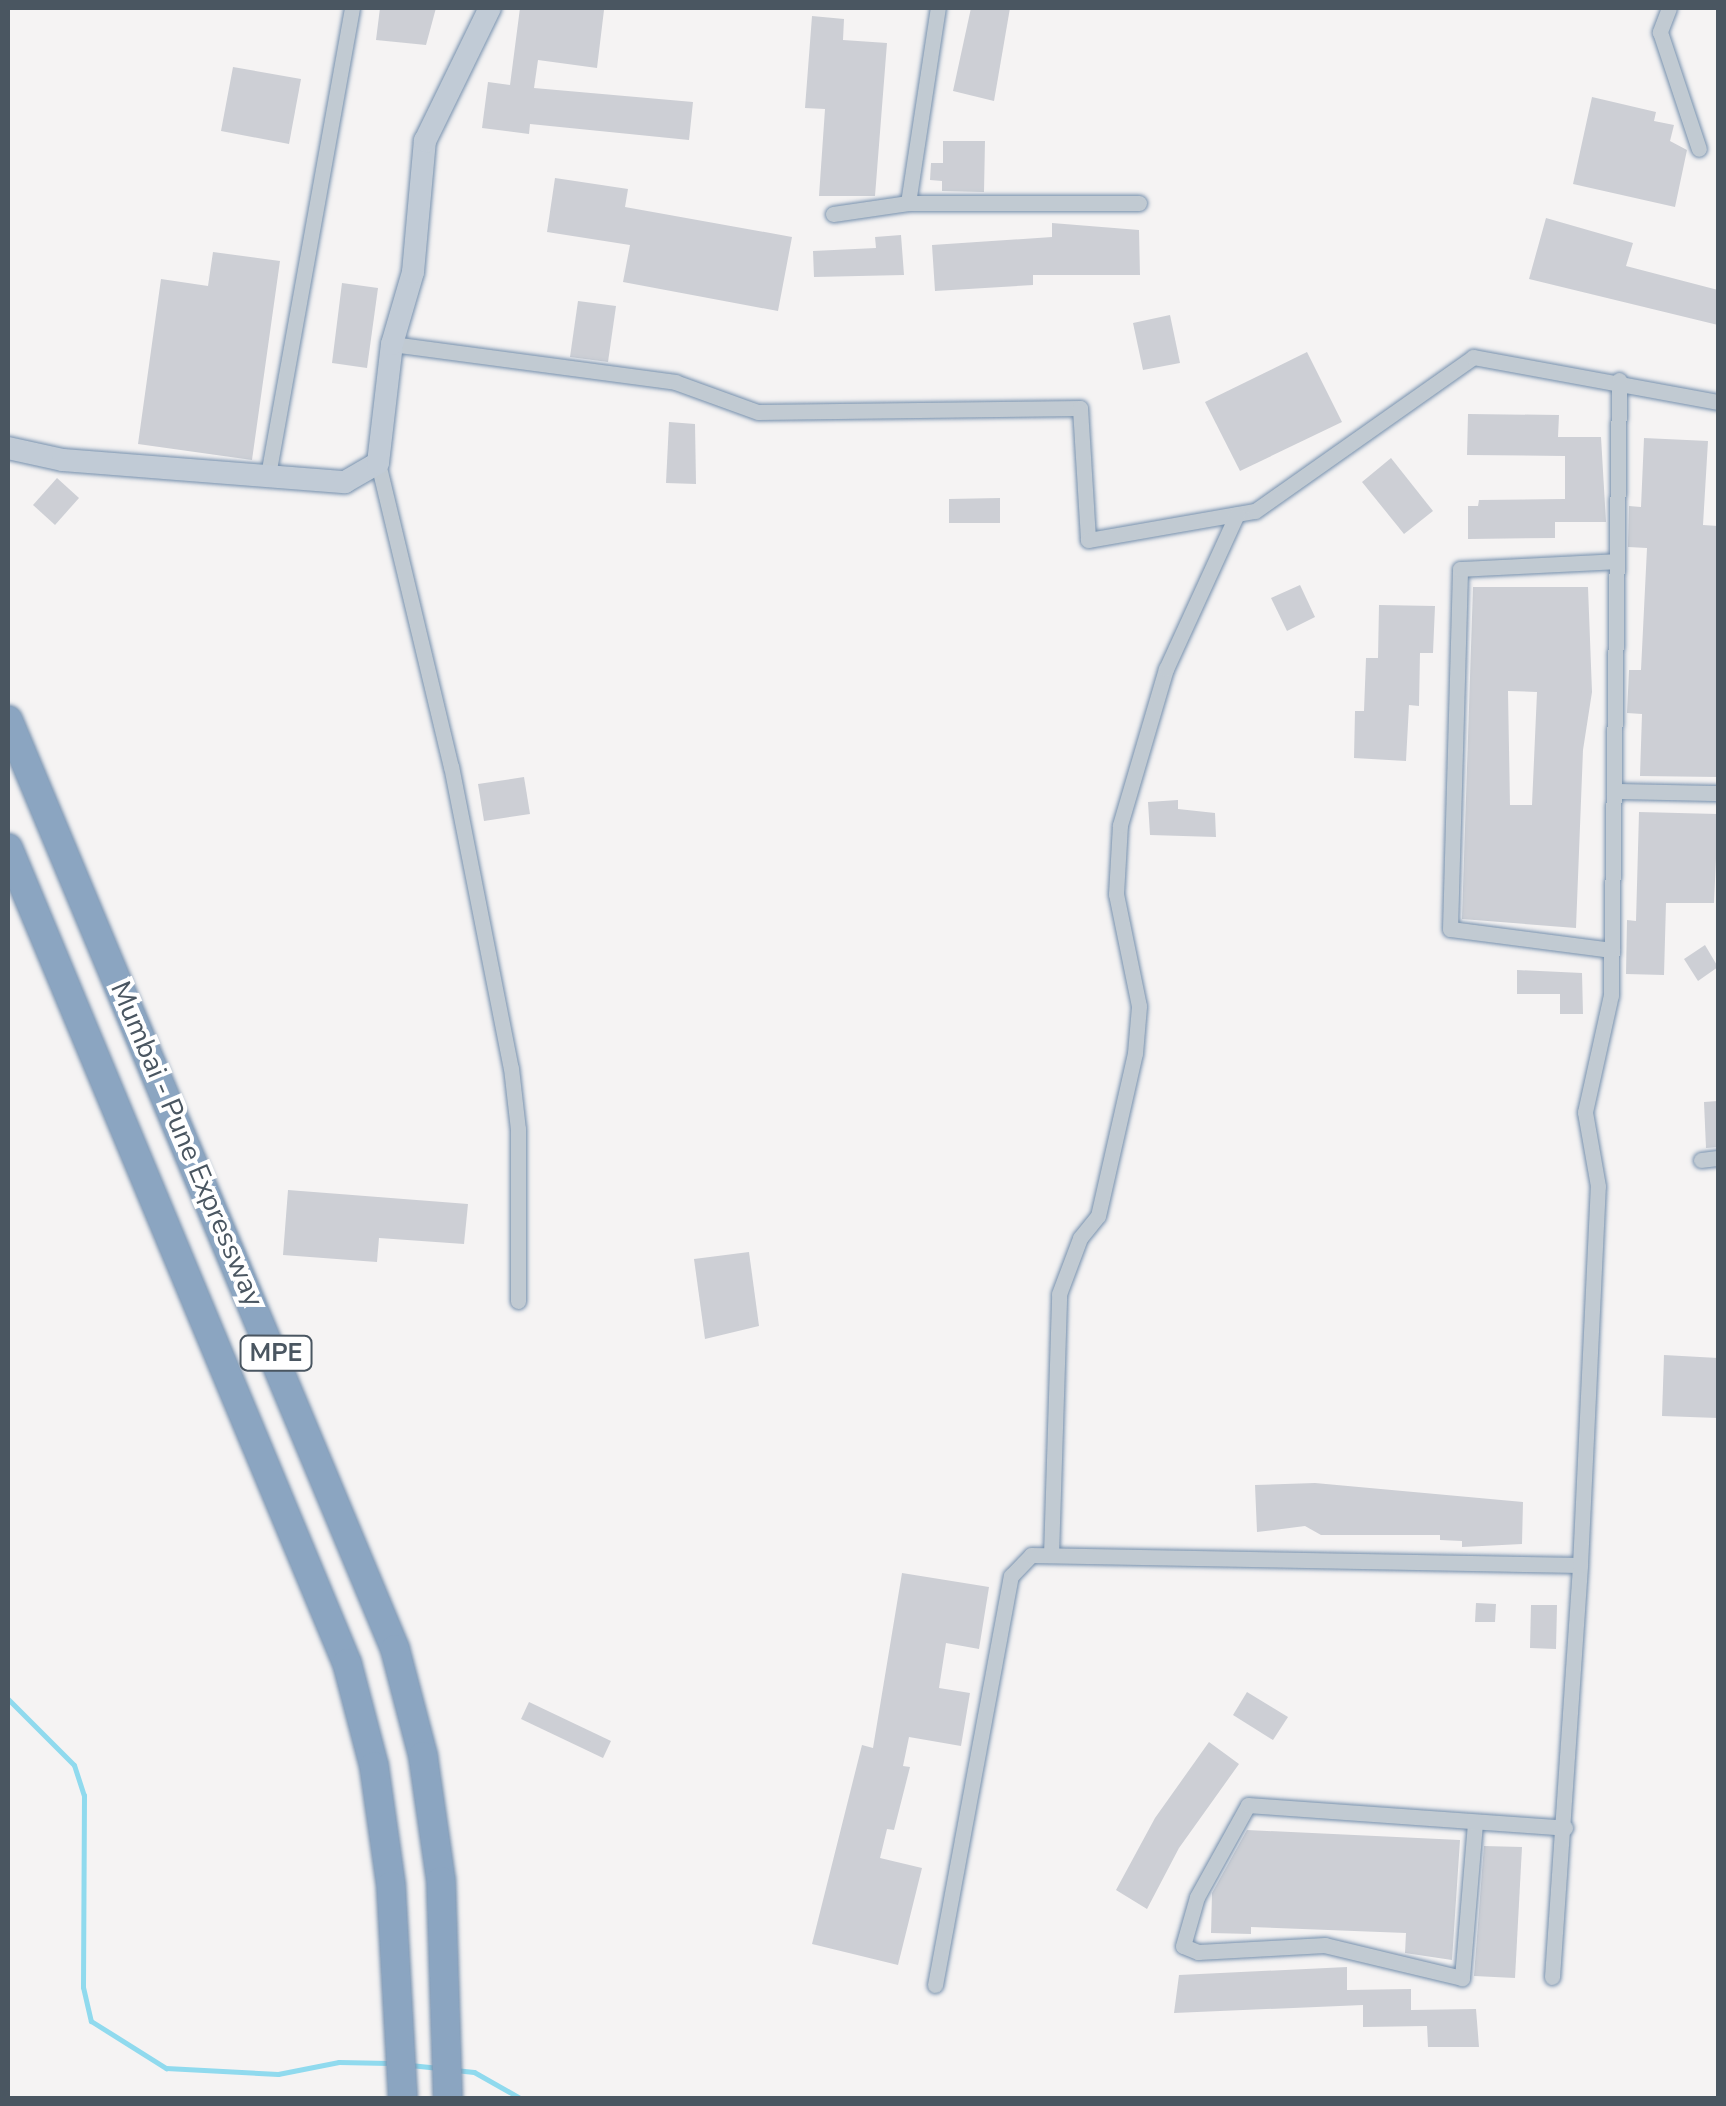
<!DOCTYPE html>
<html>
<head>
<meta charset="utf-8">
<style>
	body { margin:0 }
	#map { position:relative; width:1726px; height:2106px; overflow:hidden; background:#f5f3f3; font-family:"Nunito Sans",sans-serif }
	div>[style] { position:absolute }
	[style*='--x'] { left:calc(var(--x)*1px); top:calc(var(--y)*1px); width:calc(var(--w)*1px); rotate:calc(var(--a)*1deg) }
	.stream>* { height:5px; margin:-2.5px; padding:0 2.5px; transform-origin:2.5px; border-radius:2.5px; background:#90daee }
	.building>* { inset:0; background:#cdcfd5 }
	.roads { filter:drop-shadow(0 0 2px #7690ad) drop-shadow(0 0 2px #7690ad) }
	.street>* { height:15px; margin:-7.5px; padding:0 7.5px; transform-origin:7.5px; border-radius:7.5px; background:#c1cad2 }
	.secondary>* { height:22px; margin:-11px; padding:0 11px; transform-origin:11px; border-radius:11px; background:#c1cbd6 }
	.highway>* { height:28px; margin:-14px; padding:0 14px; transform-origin:14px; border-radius:14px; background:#8ba5c1 }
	span { translate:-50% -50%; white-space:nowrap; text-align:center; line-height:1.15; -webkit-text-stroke:8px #fff; paint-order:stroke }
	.shield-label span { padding:2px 8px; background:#fff; border:2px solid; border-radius:8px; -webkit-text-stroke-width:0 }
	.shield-label { font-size:25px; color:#4a5661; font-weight:700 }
	.street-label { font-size:28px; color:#4a5661 }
	.frame { position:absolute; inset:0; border:10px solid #4a5661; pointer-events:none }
</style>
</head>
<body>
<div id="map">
	<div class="stream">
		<div style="--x:8;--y:1699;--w:93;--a:45"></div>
		<div style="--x:74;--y:1765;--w:32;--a:72"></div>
		<div style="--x:84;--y:1795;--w:192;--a:90.3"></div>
		<div style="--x:83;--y:1987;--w:35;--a:77"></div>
		<div style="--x:91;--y:2021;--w:89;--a:32.1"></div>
		<div style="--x:166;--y:2068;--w:112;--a:3.1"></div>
		<div style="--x:278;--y:2074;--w:62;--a:-11.1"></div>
		<div style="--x:339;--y:2062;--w:50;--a:1.1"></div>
		<div style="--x:410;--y:2065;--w:29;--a:6"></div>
		<div style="--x:455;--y:2070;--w:19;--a:6"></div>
		<div style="--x:474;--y:2072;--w:53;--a:29.5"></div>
	</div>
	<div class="building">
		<div style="clip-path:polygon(380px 8px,436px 8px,426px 45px,376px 40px)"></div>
		<div style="clip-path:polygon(520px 8px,604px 10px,597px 68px,538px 60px,534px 88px,693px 102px,689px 140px,530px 124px,529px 134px,482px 128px,488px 82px,510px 85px)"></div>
		<div style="clip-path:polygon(971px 8px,1010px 8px,994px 101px,953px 91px)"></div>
		<div style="clip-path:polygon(812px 16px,844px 19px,843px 40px,887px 43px,875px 196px,819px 196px,825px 109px,805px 108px)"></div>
		<div style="clip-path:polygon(233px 67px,301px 79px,289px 144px,221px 131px)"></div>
		<div style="clip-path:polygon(1592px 97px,1656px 112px,1654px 121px,1674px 125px,1670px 141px,1687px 150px,1675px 207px,1573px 184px)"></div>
		<div style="clip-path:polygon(943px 141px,985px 141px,984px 192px,942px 191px,942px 181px,930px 180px,931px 163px,943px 163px)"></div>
		<div style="clip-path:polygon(555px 178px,628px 189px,625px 207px,792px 237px,778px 311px,623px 282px,630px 245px,547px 232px)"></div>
		<div style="clip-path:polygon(1546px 218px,1633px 243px,1626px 266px,1718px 290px,1718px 325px,1529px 279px)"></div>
		<div style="clip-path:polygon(1052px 223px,1139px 230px,1140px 275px,1033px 275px,1033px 285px,935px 291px,932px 245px,1052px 237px)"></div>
		<div style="clip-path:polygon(901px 235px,904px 275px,814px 277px,813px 251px,876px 248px,875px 237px)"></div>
		<div style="clip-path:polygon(213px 252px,280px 261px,252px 460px,138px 444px,161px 279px,208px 286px)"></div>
		<div style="clip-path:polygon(342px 283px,378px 288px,367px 368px,332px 363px)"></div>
		<div style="clip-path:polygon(578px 301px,616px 306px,608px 362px,570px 357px)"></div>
		<div style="clip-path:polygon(1170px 315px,1180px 363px,1143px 370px,1133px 323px)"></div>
		<div style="clip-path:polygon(1307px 352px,1342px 422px,1240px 471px,1205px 402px)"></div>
		<div style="clip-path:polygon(1468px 414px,1559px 415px,1558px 437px,1601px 437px,1606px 522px,1555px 522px,1555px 538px,1468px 539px,1468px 506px,1478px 506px,1479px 500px,1565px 499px,1565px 456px,1467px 455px)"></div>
		<div style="clip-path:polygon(669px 422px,695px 424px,696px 484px,666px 483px)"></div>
		<div style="clip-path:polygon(1644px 438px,1708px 441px,1703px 525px,1718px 526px,1718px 777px,1640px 776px,1642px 714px,1627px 713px,1629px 670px,1641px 670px,1647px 548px,1628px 547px,1629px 506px,1641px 507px)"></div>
		<div style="clip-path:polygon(1391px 458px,1433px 511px,1404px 534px,1362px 482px)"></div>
		<div style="clip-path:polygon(57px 478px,79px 498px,55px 525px,33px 505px)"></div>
		<div style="clip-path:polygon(1000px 498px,1000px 523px,949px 523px,949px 499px)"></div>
		<div style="clip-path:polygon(1300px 585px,1315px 617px,1287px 631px,1271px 598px)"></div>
		<div style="clip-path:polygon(evenodd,1473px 587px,1588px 587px,1592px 692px,1583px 750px,1576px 928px,1462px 919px,1473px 587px,1508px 691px,1537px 692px,1532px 805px,1510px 805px,1508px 691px)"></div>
		<div style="clip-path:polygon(1379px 605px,1435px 606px,1433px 653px,1420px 653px,1419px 706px,1409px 705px,1406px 761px,1354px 758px,1355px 711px,1364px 711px,1366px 658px,1378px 658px)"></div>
		<div style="clip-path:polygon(524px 777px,530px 814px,484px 821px,478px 784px)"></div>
		<div style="clip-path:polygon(1178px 800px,1178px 809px,1215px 813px,1216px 837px,1150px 835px,1148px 802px)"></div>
		<div style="clip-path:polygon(1639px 812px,1718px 814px,1714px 903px,1666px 903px,1664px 975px,1626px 974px,1627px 920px,1636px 921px)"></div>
		<div style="clip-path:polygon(1705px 945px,1718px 967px,1698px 981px,1684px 959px)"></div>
		<div style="clip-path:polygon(1517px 970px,1582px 973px,1583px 1014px,1560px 1014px,1560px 994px,1517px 994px)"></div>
		<div style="clip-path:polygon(1718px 1101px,1718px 1147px,1706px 1148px,1704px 1102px)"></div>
		<div style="clip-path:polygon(288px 1190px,468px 1204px,464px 1244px,379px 1238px,377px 1262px,283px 1255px)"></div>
		<div style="clip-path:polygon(749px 1252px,759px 1326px,705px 1339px,694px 1259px)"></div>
		<div style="clip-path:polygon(1664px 1355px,1718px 1358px,1718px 1418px,1662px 1416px)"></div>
		<div style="clip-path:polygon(1315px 1483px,1523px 1502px,1522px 1544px,1462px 1547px,1462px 1541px,1440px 1540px,1440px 1535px,1321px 1535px,1305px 1526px,1257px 1532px,1255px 1485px)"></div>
		<div style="clip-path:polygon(902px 1573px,989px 1587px,979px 1649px,946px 1643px,939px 1688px,970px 1693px,961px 1746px,909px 1737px,903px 1766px,910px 1767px,894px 1830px,887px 1829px,880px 1858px,922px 1868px,898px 1965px,812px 1944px,862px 1745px,873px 1748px)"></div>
		<div style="clip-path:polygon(1476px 1603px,1496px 1604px,1495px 1622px,1475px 1622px)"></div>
		<div style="clip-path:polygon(1531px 1605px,1557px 1605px,1556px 1649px,1530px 1648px)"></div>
		<div style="clip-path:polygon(1247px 1692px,1288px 1717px,1273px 1740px,1233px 1715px)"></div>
		<div style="clip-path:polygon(529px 1702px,611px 1741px,603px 1758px,521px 1719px)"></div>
		<div style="clip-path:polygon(1209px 1742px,1239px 1764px,1179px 1848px,1147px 1909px,1116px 1890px,1155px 1818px)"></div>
		<div style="clip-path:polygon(1247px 1830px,1460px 1840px,1452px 1960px,1405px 1953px,1406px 1933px,1251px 1927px,1251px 1934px,1211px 1933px,1212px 1893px)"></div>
		<div style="clip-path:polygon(1484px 1846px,1522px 1847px,1515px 1978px,1474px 1976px)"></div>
		<div style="clip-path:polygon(1347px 1967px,1347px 1990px,1411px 1989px,1411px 2010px,1476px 2009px,1479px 2047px,1428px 2047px,1427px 2026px,1363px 2027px,1363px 2005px,1174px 2013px,1179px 1975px)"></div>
	</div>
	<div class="roads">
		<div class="street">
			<div style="--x:1669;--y:8;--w:26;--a:111"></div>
			<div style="--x:1660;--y:32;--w:123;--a:71.6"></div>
			<div style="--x:908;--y:203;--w:197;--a:-81.3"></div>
			<div style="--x:833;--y:214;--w:76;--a:-8.3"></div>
			<div style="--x:908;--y:203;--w:231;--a:0"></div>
			<div style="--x:392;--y:344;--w:286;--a:7.6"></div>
			<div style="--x:675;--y:382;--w:88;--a:19.9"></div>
			<div style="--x:758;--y:412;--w:322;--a:-0.7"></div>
			<div style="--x:1080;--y:408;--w:132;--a:86.5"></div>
			<div style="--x:1088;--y:540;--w:169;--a:-9.9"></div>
			<div style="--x:1255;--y:511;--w:267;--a:-35.2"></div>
			<div style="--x:1473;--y:357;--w:249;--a:10.4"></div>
			<div style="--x:378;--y:463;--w:312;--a:76.5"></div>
			<div style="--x:451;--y:766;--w:308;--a:78.8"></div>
			<div style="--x:511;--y:1068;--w:61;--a:83.5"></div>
			<div style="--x:518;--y:1129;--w:172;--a:90"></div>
			<div style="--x:268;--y:475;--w:474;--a:-79.8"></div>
			<div style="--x:1614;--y:791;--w:104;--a:1.1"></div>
			<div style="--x:1612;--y:950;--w:163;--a:-172.6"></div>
			<div style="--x:1450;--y:929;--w:360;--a:-88.4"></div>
			<div style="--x:1460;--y:569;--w:157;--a:-2.9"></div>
			<div style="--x:1701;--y:1160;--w:17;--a:-7"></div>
			<div style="--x:1051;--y:1555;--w:261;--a:-88.2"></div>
			<div style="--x:1059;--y:1294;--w:60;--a:-69.4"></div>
			<div style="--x:1080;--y:1238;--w:28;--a:-51"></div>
			<div style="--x:1098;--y:1216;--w:167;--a:-77.2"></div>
			<div style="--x:1135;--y:1053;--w:47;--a:-85.1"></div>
			<div style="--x:1139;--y:1006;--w:114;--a:-101.6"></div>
			<div style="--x:1116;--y:894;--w:69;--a:-86.7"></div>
			<div style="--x:1120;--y:825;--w:163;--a:-73.6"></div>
			<div style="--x:1166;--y:669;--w:170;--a:-65.4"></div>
			<div style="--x:1475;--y:1823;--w:156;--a:94.8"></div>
			<div style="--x:1462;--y:1978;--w:141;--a:-166.5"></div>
			<div style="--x:1325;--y:1945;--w:127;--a:176.8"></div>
			<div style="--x:1198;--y:1952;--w:16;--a:-158"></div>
			<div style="--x:1183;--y:1946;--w:51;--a:-74.1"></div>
			<div style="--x:1197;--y:1897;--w:105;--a:-61"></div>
			<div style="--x:1248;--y:1805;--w:318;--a:4.1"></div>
			<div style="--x:1552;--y:1977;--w:413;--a:-86.1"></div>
			<div style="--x:935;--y:1985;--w:416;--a:-79.5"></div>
			<div style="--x:1011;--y:1576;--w:29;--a:-46"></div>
			<div style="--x:1031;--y:1555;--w:549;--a:1.04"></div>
			<div style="--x:1580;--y:1565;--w:379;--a:-87.3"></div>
			<div style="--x:1598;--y:1186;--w:75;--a:-100"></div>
			<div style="--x:1585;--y:1112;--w:120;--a:-77.5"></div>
			<div style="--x:1611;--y:995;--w:615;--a:-89.25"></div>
		</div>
		<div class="secondary">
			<div style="--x:8;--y:448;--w:56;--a:12.3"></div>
			<div style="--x:63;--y:460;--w:283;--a:4.5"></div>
			<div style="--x:345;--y:482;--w:38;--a:-30"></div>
			<div style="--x:378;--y:463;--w:120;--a:-83.3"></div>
			<div style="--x:392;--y:344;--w:75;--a:-73.7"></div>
			<div style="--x:413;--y:272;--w:132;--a:-84.8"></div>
			<div style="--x:425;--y:141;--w:148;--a:-64"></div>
		</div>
		<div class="highway">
			<div style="--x:8;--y:720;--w:1006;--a:67.38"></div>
			<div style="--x:395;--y:1649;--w:111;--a:75.3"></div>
			<div style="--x:423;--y:1756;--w:126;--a:81.8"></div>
			<div style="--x:441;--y:1881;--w:217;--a:88.2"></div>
			<div style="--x:8;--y:848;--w:883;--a:67.42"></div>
			<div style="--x:347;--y:1663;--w:106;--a:75.3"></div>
			<div style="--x:374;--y:1766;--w:121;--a:81.9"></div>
			<div style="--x:391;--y:1886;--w:212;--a:86.8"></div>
		</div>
	</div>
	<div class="shield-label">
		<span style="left:276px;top:1353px">MPE</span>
	</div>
	<div class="street-label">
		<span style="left:187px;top:1144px;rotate:67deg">Mumbai - Pune Expressway</span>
	</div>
	<div class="frame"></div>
</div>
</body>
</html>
